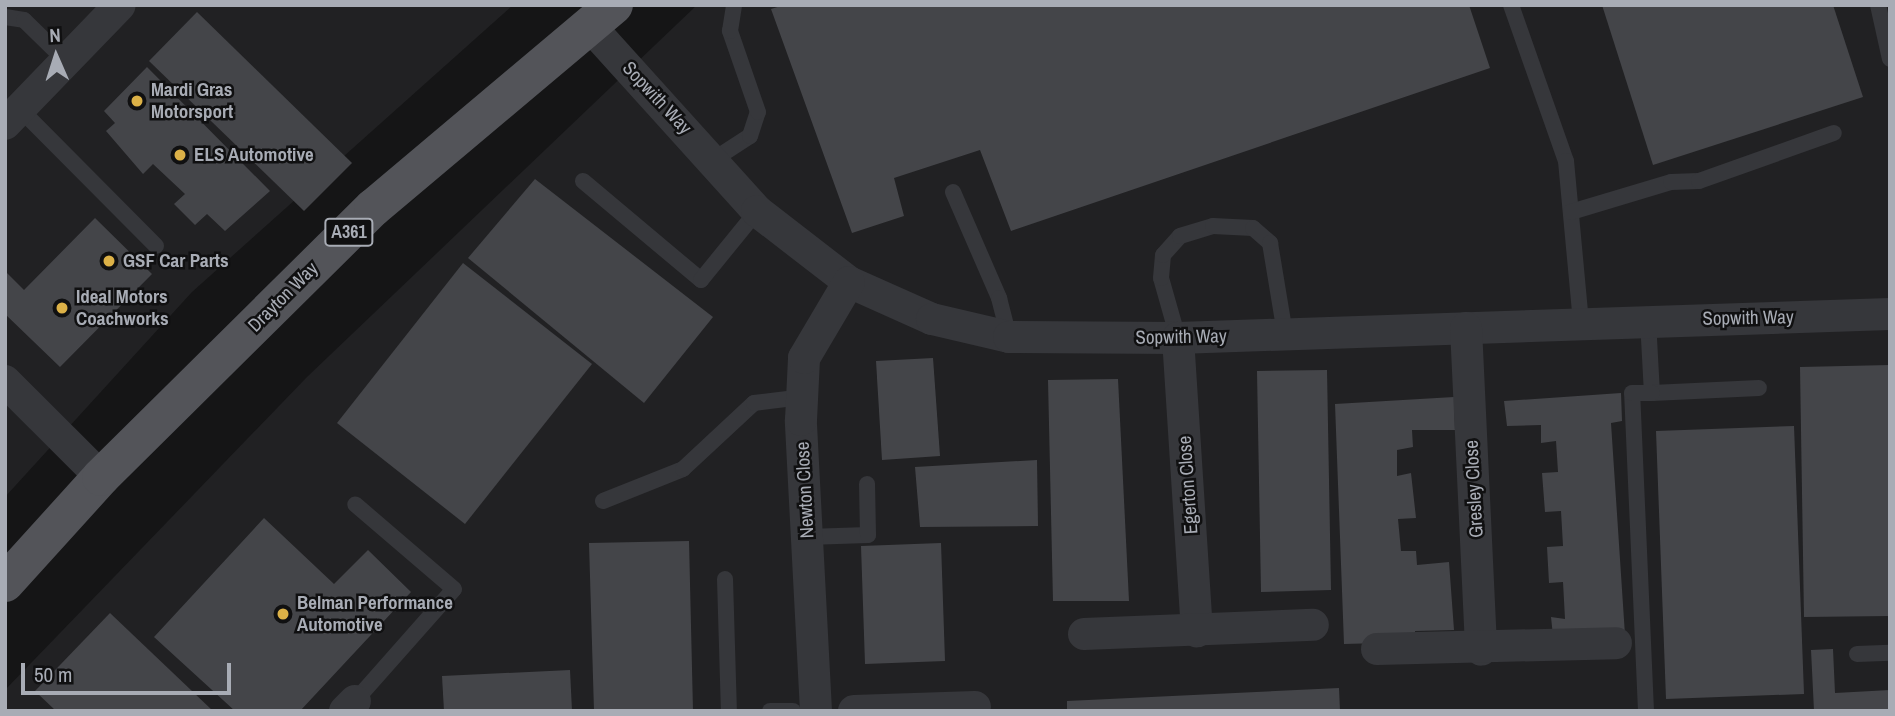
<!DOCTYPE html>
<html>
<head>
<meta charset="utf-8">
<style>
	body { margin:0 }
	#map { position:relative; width:1895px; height:716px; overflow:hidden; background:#151516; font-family:"Archivo Narrow",sans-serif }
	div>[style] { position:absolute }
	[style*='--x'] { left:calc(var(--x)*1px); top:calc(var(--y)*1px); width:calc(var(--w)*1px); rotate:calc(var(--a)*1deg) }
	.built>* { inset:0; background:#212123 }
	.building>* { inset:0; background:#444549 }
	.lane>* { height:16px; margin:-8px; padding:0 8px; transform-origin:8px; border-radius:8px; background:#36373b }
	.street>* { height:32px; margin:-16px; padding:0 16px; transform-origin:16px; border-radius:16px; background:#36373b }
	.primary>* { height:38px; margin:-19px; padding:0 19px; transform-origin:19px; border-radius:19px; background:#535459 }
	.dots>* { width:19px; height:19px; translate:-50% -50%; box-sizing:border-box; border:4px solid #101011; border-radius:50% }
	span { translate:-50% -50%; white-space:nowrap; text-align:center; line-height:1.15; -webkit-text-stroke:5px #101011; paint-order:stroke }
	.shield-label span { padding:2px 5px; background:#101011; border:2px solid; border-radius:5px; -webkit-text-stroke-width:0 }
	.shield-label { font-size:18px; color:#a8acb5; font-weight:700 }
	.poi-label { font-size:19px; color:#a8acb5; font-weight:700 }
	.left { translate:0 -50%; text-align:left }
	.street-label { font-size:19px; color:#a8acb5 }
	.frame { position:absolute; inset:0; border:7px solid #a8acb5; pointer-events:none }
	.north { position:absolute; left:21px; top:21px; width:70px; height:70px; -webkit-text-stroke:5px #101011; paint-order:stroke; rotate:357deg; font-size:19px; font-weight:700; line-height:28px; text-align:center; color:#a8acb5 }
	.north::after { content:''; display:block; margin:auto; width:24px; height:32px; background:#a8acb5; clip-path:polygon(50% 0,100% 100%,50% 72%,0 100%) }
	.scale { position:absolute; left:21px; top:663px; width:210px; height:32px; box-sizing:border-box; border:4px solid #a8acb5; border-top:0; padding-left:9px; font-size:21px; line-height:24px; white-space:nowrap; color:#a8acb5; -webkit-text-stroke:5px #101011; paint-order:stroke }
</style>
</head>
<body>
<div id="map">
	<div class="built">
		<div style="clip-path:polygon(5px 5px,513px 5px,192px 292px,5px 497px)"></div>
		<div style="clip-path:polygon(697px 5px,1890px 5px,1890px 711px,5px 711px,5px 690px,307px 377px)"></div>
	</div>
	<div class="building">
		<div style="clip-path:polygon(784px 5px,1469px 5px,1490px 68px,1011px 231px,980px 150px,894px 178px,904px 216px,852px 233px,771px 9px)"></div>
		<div style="clip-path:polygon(1602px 5px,1833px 5px,1863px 97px,1653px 165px)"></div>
		<div style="clip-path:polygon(197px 12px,352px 163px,304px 211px,149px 61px)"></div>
		<div style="clip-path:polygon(147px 67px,270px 191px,225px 231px,207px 214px,195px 225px,174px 204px,185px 194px,153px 164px,143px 174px,106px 131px,115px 123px,104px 111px)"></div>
		<div style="clip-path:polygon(535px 179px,713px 317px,644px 403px,468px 258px)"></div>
		<div style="clip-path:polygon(95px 218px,152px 274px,60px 367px,5px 314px,5px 271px,24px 290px)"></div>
		<div style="clip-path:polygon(463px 263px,592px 364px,465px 524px,337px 423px)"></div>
		<div style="clip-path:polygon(933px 358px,940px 456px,882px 460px,876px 361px)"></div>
		<div style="clip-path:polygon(1890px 365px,1890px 616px,1804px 617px,1800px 367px)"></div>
		<div style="clip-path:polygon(1327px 370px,1331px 590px,1261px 592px,1257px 371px)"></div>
		<div style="clip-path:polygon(1118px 379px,1129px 601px,1053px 601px,1048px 380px)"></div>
		<div style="clip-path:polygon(1621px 393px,1622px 421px,1611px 423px,1625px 635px,1553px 636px,1551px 617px,1565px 619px,1563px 582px,1549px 583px,1547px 547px,1563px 546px,1561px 511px,1545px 512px,1542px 473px,1558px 472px,1556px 441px,1541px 443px,1541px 425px,1507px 426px,1504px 401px)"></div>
		<div style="clip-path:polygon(1454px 397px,1455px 430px,1412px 430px,1413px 447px,1397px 450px,1397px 476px,1411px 473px,1416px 518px,1398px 519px,1401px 551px,1416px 551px,1417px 565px,1449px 562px,1454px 630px,1415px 631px,1416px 642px,1344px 644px,1335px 404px)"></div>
		<div style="clip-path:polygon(1794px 426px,1804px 694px,1666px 699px,1656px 431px)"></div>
		<div style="clip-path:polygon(1037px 460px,1038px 526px,920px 527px,915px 467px)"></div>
		<div style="clip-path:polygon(264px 518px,334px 584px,368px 550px,411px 592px,300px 711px,235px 711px,154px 637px)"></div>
		<div style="clip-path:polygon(689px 541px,693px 711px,594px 711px,589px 543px)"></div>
		<div style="clip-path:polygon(941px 543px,945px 661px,865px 664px,861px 546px)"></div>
		<div style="clip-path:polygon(110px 613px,213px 711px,56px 711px,35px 691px)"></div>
		<div style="clip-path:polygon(1833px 649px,1835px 693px,1890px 690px,1890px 711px,1814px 711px,1811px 650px)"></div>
		<div style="clip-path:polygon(570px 670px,572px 711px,444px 711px,442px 676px)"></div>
		<div style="clip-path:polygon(1339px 688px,1340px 711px,1067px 711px,1067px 701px)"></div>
	</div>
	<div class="lane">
		<div style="--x:1511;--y:5;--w:165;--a:70.6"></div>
		<div style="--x:1566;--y:161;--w:162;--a:84.7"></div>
		<div style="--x:1878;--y:5;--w:55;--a:77.5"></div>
		<div style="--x:5;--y:17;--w:19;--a:9"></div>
		<div style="--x:24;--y:20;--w:59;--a:44.3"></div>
		<div style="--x:20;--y:109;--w:193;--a:45.2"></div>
		<div style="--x:713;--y:160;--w:44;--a:-33"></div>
		<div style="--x:750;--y:136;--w:25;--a:-72"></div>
		<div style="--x:758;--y:112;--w:86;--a:-109.1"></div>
		<div style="--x:730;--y:31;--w:26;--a:-81"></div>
		<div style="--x:583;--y:181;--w:154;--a:40"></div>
		<div style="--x:701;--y:280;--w:89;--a:-50.9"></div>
		<div style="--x:953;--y:192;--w:116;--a:66.5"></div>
		<div style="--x:999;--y:298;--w:40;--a:75.6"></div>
		<div style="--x:1571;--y:212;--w:104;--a:-16.7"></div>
		<div style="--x:1671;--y:182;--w:28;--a:-2"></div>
		<div style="--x:1699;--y:181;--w:143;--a:-19.6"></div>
		<div style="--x:1648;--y:320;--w:73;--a:86.9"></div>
		<div style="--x:1652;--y:393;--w:107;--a:-2.7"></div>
		<div style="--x:1178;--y:338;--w:62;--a:-105.8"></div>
		<div style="--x:1161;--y:278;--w:23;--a:-85"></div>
		<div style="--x:1163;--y:255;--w:25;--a:-48"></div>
		<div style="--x:1180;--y:236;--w:34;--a:-17"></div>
		<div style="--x:1213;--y:226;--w:40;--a:2.9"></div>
		<div style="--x:1253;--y:228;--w:23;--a:41"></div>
		<div style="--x:1270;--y:243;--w:92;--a:80.6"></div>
		<div style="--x:603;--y:501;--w:86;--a:-21.8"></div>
		<div style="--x:683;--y:469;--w:97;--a:-42.9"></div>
		<div style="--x:754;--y:403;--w:48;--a:-7.1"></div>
		<div style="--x:807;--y:537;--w:61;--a:-1.9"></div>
		<div style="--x:868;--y:535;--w:51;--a:-91.1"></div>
		<div style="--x:725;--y:579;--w:132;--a:88.3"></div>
		<div style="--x:1857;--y:654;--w:33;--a:-2"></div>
		<div style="--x:355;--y:701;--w:149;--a:-48.5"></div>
		<div style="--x:454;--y:589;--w:130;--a:-139.4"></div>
		<div style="--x:770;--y:711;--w:23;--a:0"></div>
		<div style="--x:1646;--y:711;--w:318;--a:-92.5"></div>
		<div style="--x:1632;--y:393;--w:20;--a:0"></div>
	</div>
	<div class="street">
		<div style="--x:589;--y:25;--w:251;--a:47.9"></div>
		<div style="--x:757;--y:211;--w:116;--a:37.7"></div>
		<div style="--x:849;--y:282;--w:91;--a:24"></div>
		<div style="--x:932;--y:319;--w:79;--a:13.2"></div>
		<div style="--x:1009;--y:337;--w:169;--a:0.3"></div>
		<div style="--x:1178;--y:338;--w:712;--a:-1.93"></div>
		<div style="--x:5;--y:124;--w:165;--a:-46"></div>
		<div style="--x:1466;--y:328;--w:322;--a:87.3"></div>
		<div style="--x:1178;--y:338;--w:294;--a:86.3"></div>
		<div style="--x:5;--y:381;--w:136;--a:45"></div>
		<div style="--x:1084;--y:634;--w:229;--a:-2.3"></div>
		<div style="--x:1377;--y:649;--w:239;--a:-1.4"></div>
		<div style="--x:345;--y:711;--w:14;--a:-45"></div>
		<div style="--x:816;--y:711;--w:291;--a:-93"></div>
		<div style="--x:801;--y:420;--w:62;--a:-87.2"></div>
		<div style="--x:804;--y:358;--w:88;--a:-59.4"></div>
		<div style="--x:854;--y:711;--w:121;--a:-1.9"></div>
	</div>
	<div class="primary">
		<div style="--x:5;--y:583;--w:143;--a:-47.8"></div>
		<div style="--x:101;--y:477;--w:383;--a:-44.7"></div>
		<div style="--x:373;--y:208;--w:315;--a:-40.1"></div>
	</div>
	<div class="dots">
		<div style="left:137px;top:101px;background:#dcb147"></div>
		<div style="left:180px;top:155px;background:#dcb147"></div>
		<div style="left:109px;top:261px;background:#dcb147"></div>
		<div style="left:62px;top:308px;background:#dcb147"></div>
		<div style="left:283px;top:614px;background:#dcb147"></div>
	</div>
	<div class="shield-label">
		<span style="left:349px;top:232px">A361</span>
	</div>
	<div class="poi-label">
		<span class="left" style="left:151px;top:101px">Mardi Gras<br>Motorsport</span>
		<span class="left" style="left:194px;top:155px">ELS Automotive</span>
		<span class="left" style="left:123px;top:261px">GSF Car Parts</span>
		<span class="left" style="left:76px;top:308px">Ideal Motors<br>Coachworks</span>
		<span class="left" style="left:297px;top:614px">Belman Performance<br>Automotive</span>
	</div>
	<div class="street-label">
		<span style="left:657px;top:98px;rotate:47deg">Sopwith Way</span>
		<span style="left:283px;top:297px;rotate:-45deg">Drayton Way</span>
		<span style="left:1748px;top:318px;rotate:-1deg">Sopwith Way</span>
		<span style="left:1181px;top:337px;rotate:-1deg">Sopwith Way</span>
		<span style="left:1188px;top:485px;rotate:-94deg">Egerton Close</span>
		<span style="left:1474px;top:489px;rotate:-93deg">Gresley Close</span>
		<span style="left:805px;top:490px;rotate:-93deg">Newton Close</span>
	</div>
	<div class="frame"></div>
	<div class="north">N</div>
	<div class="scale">50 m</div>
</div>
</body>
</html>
